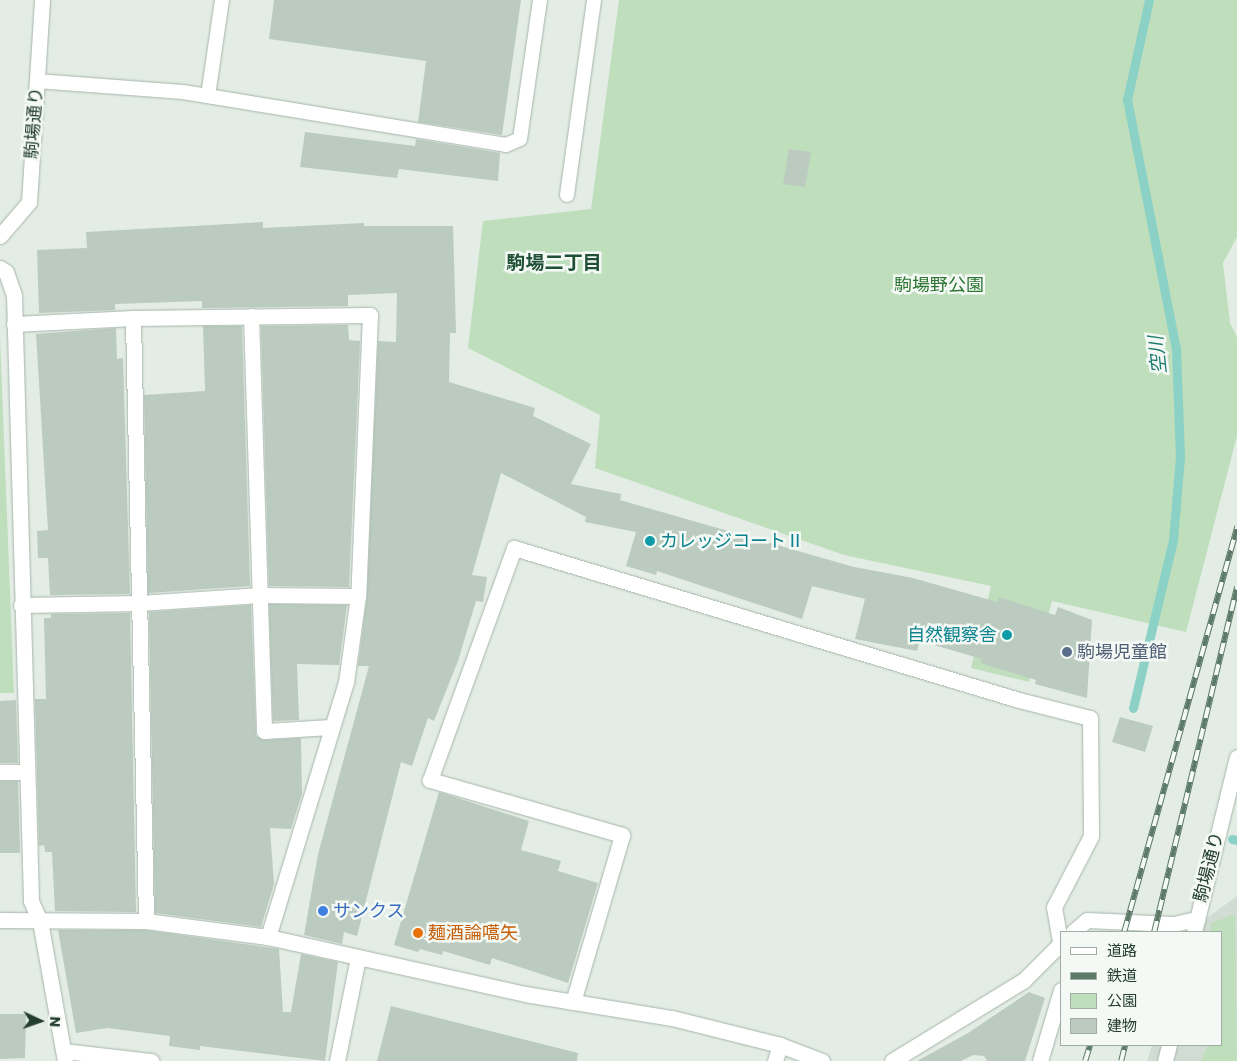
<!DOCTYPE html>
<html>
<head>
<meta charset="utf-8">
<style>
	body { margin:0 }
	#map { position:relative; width:1237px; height:1061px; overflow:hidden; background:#e3ede5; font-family:Poppins,"Noto Sans JP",sans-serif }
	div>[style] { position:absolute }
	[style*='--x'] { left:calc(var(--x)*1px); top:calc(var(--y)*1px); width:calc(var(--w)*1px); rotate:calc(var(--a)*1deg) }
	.built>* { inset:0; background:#d1ddd4 }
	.green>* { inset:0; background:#bedebc }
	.stream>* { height:9px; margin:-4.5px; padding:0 4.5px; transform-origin:4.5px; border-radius:4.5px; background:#8cd1c6 }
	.building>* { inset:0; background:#bbcbc0 }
	.roads { filter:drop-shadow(0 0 1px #a6b5aa) drop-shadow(0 0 1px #a6b5aa) }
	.lane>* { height:14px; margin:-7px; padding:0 7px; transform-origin:7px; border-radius:7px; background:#fff }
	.street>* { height:15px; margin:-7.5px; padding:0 7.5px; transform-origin:7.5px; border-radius:7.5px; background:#fff }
	.secondary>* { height:15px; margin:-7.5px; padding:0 7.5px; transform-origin:7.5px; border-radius:7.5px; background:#fff }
	.rail>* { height:5.5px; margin-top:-2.75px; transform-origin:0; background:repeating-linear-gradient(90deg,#f4f9f5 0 11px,#5d7a69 0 22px); box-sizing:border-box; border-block:1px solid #5d7a69 }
	.dots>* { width:14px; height:14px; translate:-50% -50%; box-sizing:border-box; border:2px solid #f4f9f5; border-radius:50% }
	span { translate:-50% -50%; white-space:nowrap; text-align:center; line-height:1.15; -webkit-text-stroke:5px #f4f9f5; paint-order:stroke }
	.street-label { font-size:18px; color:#233e2e }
	.park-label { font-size:18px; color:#2d7532 }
	.culture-label { font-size:18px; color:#0d838f }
	.left { translate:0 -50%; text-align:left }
	.right { translate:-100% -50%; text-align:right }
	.service-label { font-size:18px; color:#4e5e75 }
	.shop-label { font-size:18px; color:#366cbe }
	.food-label { font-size:18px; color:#c56008 }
	.neighbourhood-label { font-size:19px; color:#1f5035; font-weight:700 }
	.water-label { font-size:19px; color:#1d7a6d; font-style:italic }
	.legend { position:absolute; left:1060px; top:931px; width:162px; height:115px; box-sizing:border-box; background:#f4f9f5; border:1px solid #a0aea5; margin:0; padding:6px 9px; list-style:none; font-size:15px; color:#233e2e }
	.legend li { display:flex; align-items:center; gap:10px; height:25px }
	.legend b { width:25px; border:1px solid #a0aea5 }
	.north { position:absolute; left:15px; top:996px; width:50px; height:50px; -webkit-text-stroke:4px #f4f9f5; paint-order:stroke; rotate:93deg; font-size:14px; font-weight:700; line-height:20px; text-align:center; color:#233e2e }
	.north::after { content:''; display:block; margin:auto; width:18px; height:22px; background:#233e2e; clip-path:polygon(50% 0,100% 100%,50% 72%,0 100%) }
</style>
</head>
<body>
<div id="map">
	<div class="built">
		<div style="clip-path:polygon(1237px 896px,1237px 1061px,1147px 1061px,1152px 1045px,1221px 1045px,1221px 932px,1188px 932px)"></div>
	</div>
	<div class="green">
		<div style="clip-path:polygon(619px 0,1237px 0,1237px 237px,1223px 263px,1230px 323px,1237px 337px,1237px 436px,1186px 632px,1052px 601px,1029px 682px,971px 668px,991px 586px,844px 555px,595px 468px,600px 415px,468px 348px,483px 221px,591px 209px)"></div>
		<div style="clip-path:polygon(0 337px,14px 693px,0 693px)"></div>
		<div style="clip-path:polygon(1235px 914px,1237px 1061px,1201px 1061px,1208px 1045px,1221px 1045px,1221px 932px,1210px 932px,1211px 923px)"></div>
	</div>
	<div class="stream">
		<div style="--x:1133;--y:708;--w:173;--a:-76.6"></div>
		<div style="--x:1173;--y:540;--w:83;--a:-85.2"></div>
		<div style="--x:1180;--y:457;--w:108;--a:-92.1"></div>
		<div style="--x:1176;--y:349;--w:254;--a:-101.1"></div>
		<div style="--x:1127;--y:100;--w:102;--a:-77.6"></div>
		<div style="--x:1232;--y:839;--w:5;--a:11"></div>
	</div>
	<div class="building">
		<div style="clip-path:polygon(274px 0,521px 0,502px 135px,418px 122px,426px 61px,269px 39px)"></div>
		<div style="clip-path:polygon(305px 132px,415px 146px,416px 139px,500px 153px,498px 181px,399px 169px,397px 178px,300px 167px)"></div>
		<div style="clip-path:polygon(789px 149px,811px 152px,805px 187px,783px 184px)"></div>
		<div style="clip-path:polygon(263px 222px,263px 228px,364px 223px,364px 226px,453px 226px,456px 333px,450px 333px,449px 382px,535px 408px,533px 416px,591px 444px,571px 484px,621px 494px,620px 500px,854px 567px,913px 578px,997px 602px,999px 597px,1055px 615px,1058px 607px,1092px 620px,1087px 698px,1035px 684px,1036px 680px,981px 663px,982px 659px,920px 641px,917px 651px,855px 639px,865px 599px,812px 586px,802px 619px,657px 571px,656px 575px,626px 566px,636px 532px,585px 522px,586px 517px,501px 473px,472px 575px,487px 577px,483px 602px,476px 601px,458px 661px,434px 721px,428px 718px,412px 766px,401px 762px,357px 936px,344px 932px,342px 944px,304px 935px,318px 854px,369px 666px,358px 666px,367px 596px,378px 341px,396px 342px,397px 293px,348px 295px,348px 306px,202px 308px,202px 301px,115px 304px,115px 310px,39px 313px,37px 250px,87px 248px,86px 232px)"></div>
		<div style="clip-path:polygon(348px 325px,349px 340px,360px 341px,349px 587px,269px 586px,261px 326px)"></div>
		<div style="clip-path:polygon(203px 326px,242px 326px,250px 586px,148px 593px,144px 395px,205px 391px)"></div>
		<div style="clip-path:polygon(116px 328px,117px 359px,123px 358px,130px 594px,50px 595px,48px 558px,38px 558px,37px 531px,48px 530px,36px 334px)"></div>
		<div style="clip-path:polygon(269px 604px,347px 605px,339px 665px,297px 664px,299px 720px,273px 721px)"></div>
		<div style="clip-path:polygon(251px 605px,256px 736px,265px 740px,301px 738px,302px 794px,291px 829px,270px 828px,274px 884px,261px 927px,155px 913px,149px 612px)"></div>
		<div style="clip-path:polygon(130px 613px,136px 912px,55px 911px,52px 852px,45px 852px,44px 845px,39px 846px,35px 699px,46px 699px,44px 618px,51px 618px,51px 614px)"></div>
		<div style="clip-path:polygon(16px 700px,18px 763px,0 763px,0 701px)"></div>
		<div style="clip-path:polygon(1120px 717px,1153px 726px,1145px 752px,1112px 742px)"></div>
		<div style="clip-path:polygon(0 781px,18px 781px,20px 853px,0 853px)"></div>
		<div style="clip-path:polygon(439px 792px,529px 821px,521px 850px,561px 861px,558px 871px,598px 883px,568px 983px,492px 958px,490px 965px,443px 951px,442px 955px,420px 949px,418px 952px,394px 945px)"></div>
		<div style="clip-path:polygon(58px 930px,145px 930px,279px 949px,283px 1012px,291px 1012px,301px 954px,338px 962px,325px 1061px,200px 1046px,200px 1050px,169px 1046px,170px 1036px,107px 1028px,76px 1033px)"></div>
		<div style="clip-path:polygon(1029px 992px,1045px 998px,1025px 1061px,987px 1061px,984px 1056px,973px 1055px,961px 1061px,917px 1061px,968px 1033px)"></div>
		<div style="clip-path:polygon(391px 1006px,578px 1053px,577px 1061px,377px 1061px)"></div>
		<div style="clip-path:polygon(0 1014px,26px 1014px,25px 1058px,0 1059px)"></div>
	</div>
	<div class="roads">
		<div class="lane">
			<div style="--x:37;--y:81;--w:146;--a:4.3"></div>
			<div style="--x:183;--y:92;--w:327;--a:9.3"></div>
			<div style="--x:506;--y:145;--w:15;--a:-23"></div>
			<div style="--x:520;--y:139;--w:140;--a:-81.8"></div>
			<div style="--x:208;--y:96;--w:97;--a:-81.7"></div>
			<div style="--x:567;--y:195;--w:197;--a:-82.1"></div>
		</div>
		<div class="street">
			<div style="--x:0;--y:268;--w:7;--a:34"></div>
			<div style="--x:6;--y:272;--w:24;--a:71"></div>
			<div style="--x:14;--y:295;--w:606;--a:88.39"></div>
			<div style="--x:31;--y:901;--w:22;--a:66"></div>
			<div style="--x:40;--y:921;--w:142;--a:79.9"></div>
			<div style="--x:251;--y:316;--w:415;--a:88.2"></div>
			<div style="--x:264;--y:731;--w:67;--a:-3.4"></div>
			<div style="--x:133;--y:318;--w:603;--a:88.76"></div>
			<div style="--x:14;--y:324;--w:119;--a:-2.9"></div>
			<div style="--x:133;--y:318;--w:237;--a:-0.7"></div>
			<div style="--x:370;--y:315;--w:281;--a:92.4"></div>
			<div style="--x:358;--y:596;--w:87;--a:97.9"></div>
			<div style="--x:346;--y:682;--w:267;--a:107"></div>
			<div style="--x:21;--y:605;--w:118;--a:-1"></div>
			<div style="--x:139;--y:603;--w:121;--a:-3.8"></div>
			<div style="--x:260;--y:595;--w:98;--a:0.6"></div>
			<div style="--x:0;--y:772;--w:26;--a:0"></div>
			<div style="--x:0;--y:920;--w:146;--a:0.4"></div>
			<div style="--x:146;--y:921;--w:123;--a:7.5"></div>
			<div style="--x:268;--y:937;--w:263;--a:12.5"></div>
			<div style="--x:525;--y:994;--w:149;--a:9.3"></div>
			<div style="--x:672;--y:1018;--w:111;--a:14"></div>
			<div style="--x:780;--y:1045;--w:45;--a:20.9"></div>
			<div style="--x:1073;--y:932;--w:18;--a:-41"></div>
			<div style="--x:1087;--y:920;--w:86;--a:2.7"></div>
			<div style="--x:1173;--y:924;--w:25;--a:-12"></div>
			<div style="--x:1194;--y:932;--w:180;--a:-76.2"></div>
			<div style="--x:573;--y:1002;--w:174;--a:-73.6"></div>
			<div style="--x:622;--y:835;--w:200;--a:-164"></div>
			<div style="--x:430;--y:780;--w:247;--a:-70.1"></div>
			<div style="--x:514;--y:548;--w:527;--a:16.75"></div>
			<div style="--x:1019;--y:700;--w:73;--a:14.2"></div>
			<div style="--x:1090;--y:718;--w:118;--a:89.5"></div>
			<div style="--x:1091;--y:836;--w:80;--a:117.5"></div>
			<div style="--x:1054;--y:907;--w:41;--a:80.1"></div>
			<div style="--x:64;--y:1051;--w:88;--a:6.6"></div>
			<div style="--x:337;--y:1061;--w:105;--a:-78.5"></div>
			<div style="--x:775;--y:1061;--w:17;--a:-73"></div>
			<div style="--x:892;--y:1061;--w:155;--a:-31.5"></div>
			<div style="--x:1024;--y:980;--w:52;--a:-45"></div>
			<div style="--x:1040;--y:1061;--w:74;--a:-73.5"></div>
			<div style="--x:1165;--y:1061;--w:16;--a:-76"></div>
		</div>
		<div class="secondary">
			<div style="--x:0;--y:236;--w:45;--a:-49.5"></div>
			<div style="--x:29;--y:202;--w:202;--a:-86.3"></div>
		</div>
	</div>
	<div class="rail">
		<div style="--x:1124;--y:932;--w:421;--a:-74.4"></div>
		<div style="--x:1154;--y:932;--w:355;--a:-76.5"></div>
		<div style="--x:1085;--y:1061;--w:17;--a:-73"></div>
		<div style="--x:1121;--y:1061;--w:16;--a:-76"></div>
	</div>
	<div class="dots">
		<div style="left:650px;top:541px;background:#0f9aa8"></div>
		<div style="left:1007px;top:635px;background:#0f9aa8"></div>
		<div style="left:1067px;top:652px;background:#5c6f8a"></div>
		<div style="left:323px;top:911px;background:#3f7fe0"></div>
		<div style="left:418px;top:933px;background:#e8710a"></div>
	</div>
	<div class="street-label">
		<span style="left:34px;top:123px;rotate:-86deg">駒場通り</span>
		<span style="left:1209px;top:867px;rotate:-76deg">駒場通り</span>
	</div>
	<div class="park-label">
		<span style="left:939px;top:285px">駒場野公園</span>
	</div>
	<div class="culture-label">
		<span class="left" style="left:660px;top:541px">カレッジコートⅡ</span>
		<span class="right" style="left:997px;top:635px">自然観察舎</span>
	</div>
	<div class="service-label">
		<span class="left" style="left:1077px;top:652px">駒場児童館</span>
	</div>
	<div class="shop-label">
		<span class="left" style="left:333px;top:911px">サンクス</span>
	</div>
	<div class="food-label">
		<span class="left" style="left:428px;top:933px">麺酒論嚆矢</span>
	</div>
	<div class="neighbourhood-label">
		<span style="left:554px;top:263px">駒場二丁目</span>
	</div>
	<div class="water-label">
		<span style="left:1158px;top:355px;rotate:-96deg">空川</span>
	</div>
	<ul class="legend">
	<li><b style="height:6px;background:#fff"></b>道路</li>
	<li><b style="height:6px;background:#5d7a69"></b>鉄道</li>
	<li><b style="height:14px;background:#bedebc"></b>公園</li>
	<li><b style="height:14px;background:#bbcbc0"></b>建物</li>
	</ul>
	<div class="north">N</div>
</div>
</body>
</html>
